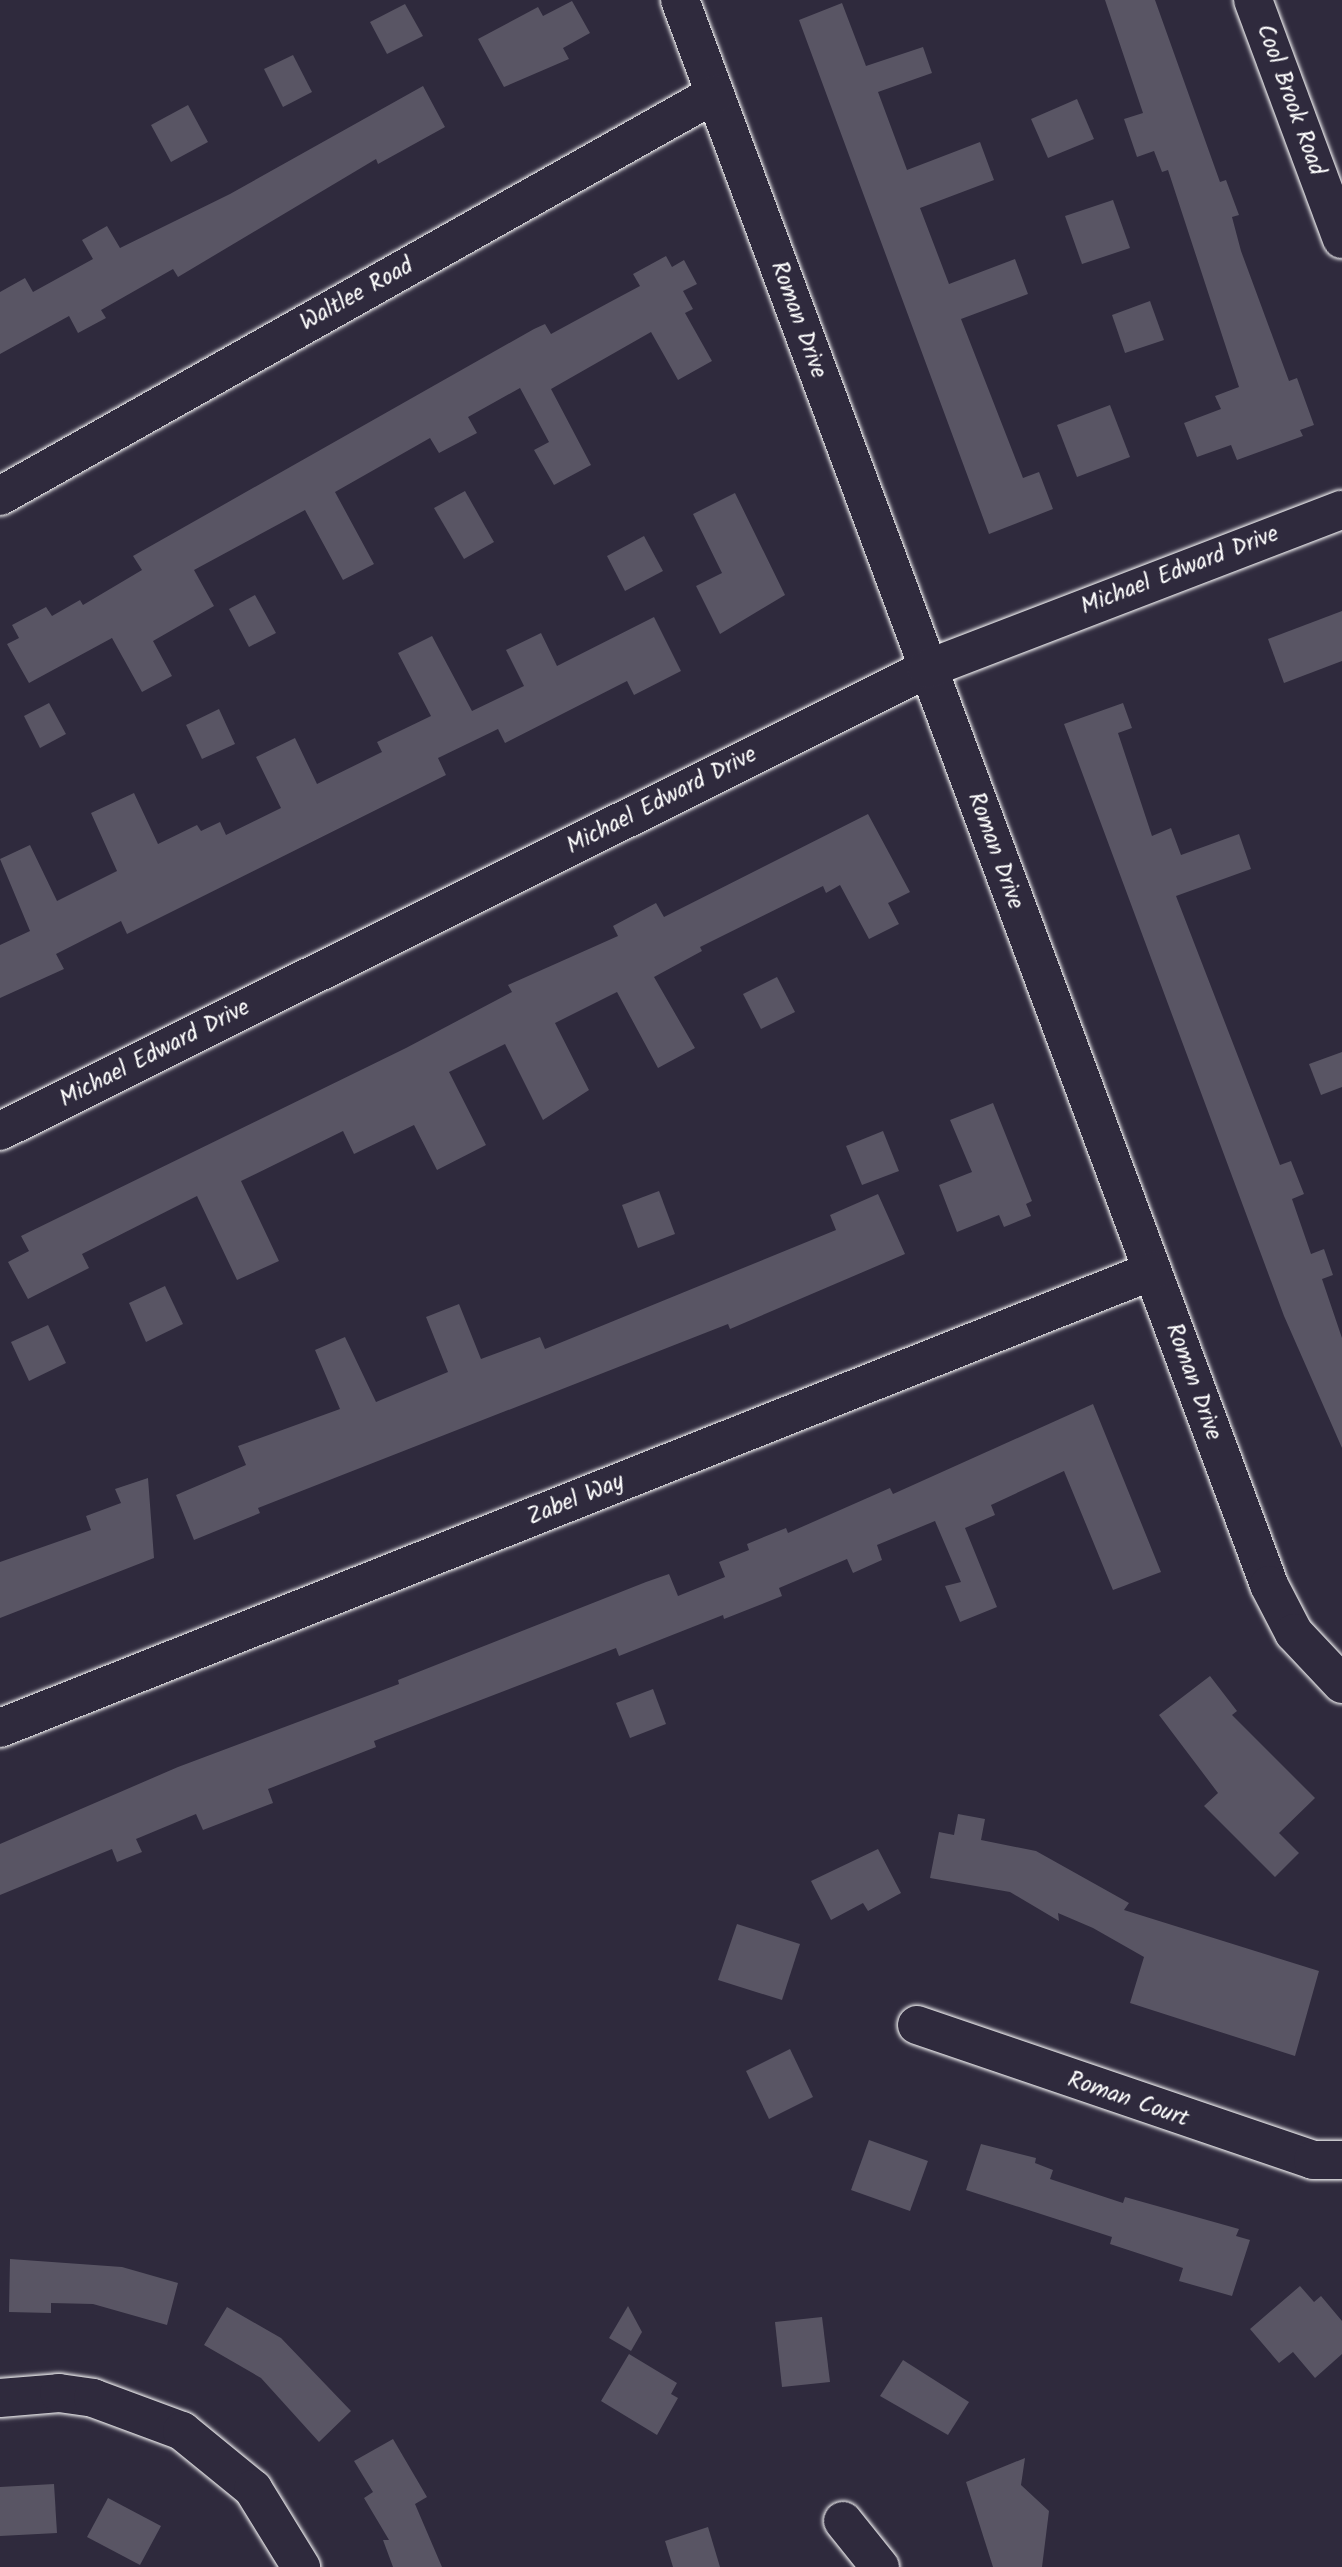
<!DOCTYPE html>
<html>
<head>
<meta charset="utf-8">
<style>
	body { margin:0 }
	#map { position:relative; width:1342px; height:2567px; overflow:hidden; background:#2f2a3d; font-family:Kalam,sans-serif }
	div>[style] { position:absolute }
	[style*='--x'] { left:calc(var(--x)*1px); top:calc(var(--y)*1px); width:calc(var(--w)*1px); rotate:calc(var(--a)*1deg) }
	.building>* { inset:0; background:#595564 }
	.roads { filter:drop-shadow(0 0 2px #fff) drop-shadow(0 0 2px #fff) }
	.minor>* { height:38px; margin:-19px; padding:0 19px; transform-origin:19px; border-radius:19px; background:#2f2a3d }
	span { translate:-50% -50%; white-space:nowrap; text-align:center; line-height:1.15; -webkit-text-stroke:7px #2f2a3d; paint-order:stroke }
	.street-label { font-size:23px; color:#fff }
</style>
</head>
<body>
<div id="map">
	<div class="building">
		<div style="clip-path:polygon(1105px 0,1155px 0,1220px 182px,1226px 180px,1239px 215px,1232px 217px,1241px 251px,1289px 381px,1297px 378px,1314px 425px,1300px 430px,1303px 436px,1237px 460px,1231px 445px,1197px 457px,1184px 423px,1221px 409px,1215px 396px,1239px 387px,1168px 170px,1162px 172px,1154px 151px,1137px 157px,1124px 119px,1143px 113px)"></div>
		<div style="clip-path:polygon(572px 1px,590px 33px,563px 48px,569px 59px,504px 87px,478px 39px,538px 7px,543px 16px)"></div>
		<div style="clip-path:polygon(842px 3px,866px 66px,923px 47px,932px 73px,878px 92px,907px 170px,980px 142px,994px 180px,920px 208px,949px 284px,1015px 259px,1028px 294px,961px 319px,1023px 478px,1039px 472px,1053px 509px,989px 534px,799px 20px)"></div>
		<div style="clip-path:polygon(405px 4px,423px 36px,387px 54px,370px 22px)"></div>
		<div style="clip-path:polygon(293px 55px,312px 92px,283px 107px,264px 69px)"></div>
		<div style="clip-path:polygon(423px 86px,445px 127px,378px 164px,376px 159px,178px 277px,173px 269px,101px 310px,106px 318px,78px 333px,69px 316px,0 354px,0 292px,25px 278px,33px 292px,93px 259px,82px 240px,107px 226px,120px 248px,230px 194px)"></div>
		<div style="clip-path:polygon(1077px 99px,1094px 139px,1048px 158px,1031px 119px)"></div>
		<div style="clip-path:polygon(188px 105px,208px 142px,171px 162px,151px 125px)"></div>
		<div style="clip-path:polygon(1113px 200px,1130px 248px,1082px 264px,1065px 216px)"></div>
		<div style="clip-path:polygon(666px 256px,672px 267px,684px 260px,697px 284px,683px 291px,693px 309px,685px 313px,712px 361px,678px 380px,651px 332px,551px 389px,591px 465px,554px 485px,534px 450px,549px 442px,520px 388px,468px 417px,477px 433px,439px 453px,430px 438px,335px 492px,374px 564px,343px 580px,305px 510px,194px 570px,214px 606px,153px 641px,172px 676px,142px 692px,112px 638px,29px 683px,7px 644px,19px 638px,12px 625px,46px 607px,52px 616px,80px 600px,83px 605px,142px 570px,133px 556px,534px 329px,545px 324px,551px 334px,610px 302px,640px 286px,633px 274px)"></div>
		<div style="clip-path:polygon(1150px 301px,1164px 340px,1125px 353px,1112px 315px)"></div>
		<div style="clip-path:polygon(1110px 405px,1130px 457px,1077px 477px,1057px 425px)"></div>
		<div style="clip-path:polygon(465px 491px,494px 542px,464px 559px,434px 508px)"></div>
		<div style="clip-path:polygon(735px 493px,785px 595px,720px 634px,696px 586px,722px 573px,693px 514px)"></div>
		<div style="clip-path:polygon(644px 536px,663px 571px,625px 591px,607px 556px)"></div>
		<div style="clip-path:polygon(255px 595px,276px 633px,249px 647px,229px 609px)"></div>
		<div style="clip-path:polygon(1342px 611px,1342px 661px,1284px 683px,1268px 639px)"></div>
		<div style="clip-path:polygon(654px 617px,681px 671px,634px 695px,627px 681px,505px 743px,498px 729px,438px 758px,446px 775px,127px 934px,121px 921px,56px 954px,64px 969px,0 998px,0 945px,30px 931px,0 859px,30px 845px,57px 901px,117px 871px,91px 813px,134px 793px,158px 844px,197px 825px,201px 831px,220px 822px,226px 835px,281px 808px,256px 757px,295px 738px,317px 784px,382px 752px,377px 742px,431px 716px,398px 653px,432px 636px,472px 711px,524px 686px,506px 650px,541px 633px,557px 666px)"></div>
		<div style="clip-path:polygon(49px 703px,66px 734px,40px 748px,24px 716px)"></div>
		<div style="clip-path:polygon(1123px 703px,1132px 728px,1118px 733px,1152px 836px,1171px 828px,1181px 855px,1239px 834px,1251px 869px,1176px 896px,1280px 1165px,1291px 1161px,1304px 1194px,1292px 1199px,1311px 1254px,1324px 1249px,1333px 1275px,1322px 1279px,1342px 1338px,1342px 1448px,1284px 1316px,1064px 724px)"></div>
		<div style="clip-path:polygon(219px 709px,235px 744px,202px 759px,186px 725px)"></div>
		<div style="clip-path:polygon(868px 814px,910px 892px,888px 903px,899px 924px,869px 939px,840px 885px,826px 893px,823px 886px,700px 947px,702px 951px,654px 977px,695px 1048px,658px 1068px,617px 992px,555px 1023px,589px 1090px,543px 1120px,505px 1044px,449px 1072px,486px 1145px,437px 1170px,414px 1125px,354px 1154px,343px 1131px,241px 1181px,279px 1261px,237px 1280px,197px 1196px,82px 1254px,89px 1268px,28px 1299px,8px 1262px,29px 1251px,21px 1236px,406px 1048px,512px 992px,508px 985px,618px 936px,613px 926px,656px 903px,664px 917px)"></div>
		<div style="clip-path:polygon(777px 977px,795px 1012px,761px 1029px,743px 994px)"></div>
		<div style="clip-path:polygon(1342px 1052px,1342px 1087px,1321px 1095px,1309px 1064px)"></div>
		<div style="clip-path:polygon(993px 1103px,1032px 1201px,1026px 1204px,1031px 1216px,1004px 1227px,999px 1215px,957px 1232px,939px 1185px,972px 1172px,950px 1120px)"></div>
		<div style="clip-path:polygon(883px 1131px,899px 1171px,862px 1185px,846px 1146px)"></div>
		<div style="clip-path:polygon(659px 1191px,675px 1234px,638px 1248px,622px 1205px)"></div>
		<div style="clip-path:polygon(878px 1194px,905px 1254px,730px 1329px,728px 1324px,258px 1508px,260px 1513px,194px 1540px,176px 1495px,246px 1465px,238px 1446px,340px 1409px,315px 1350px,345px 1337px,376px 1402px,448px 1372px,426px 1317px,459px 1304px,481px 1359px,540px 1337px,545px 1349px,836px 1230px,830px 1215px)"></div>
		<div style="clip-path:polygon(165px 1286px,183px 1324px,146px 1342px,129px 1303px)"></div>
		<div style="clip-path:polygon(48px 1325px,66px 1363px,29px 1381px,11px 1342px)"></div>
		<div style="clip-path:polygon(1093px 1404px,1161px 1572px,1113px 1590px,1064px 1471px,991px 1505px,995px 1515px,965px 1528px,997px 1607px,960px 1622px,945px 1586px,961px 1582px,935px 1521px,877px 1545px,882px 1560px,853px 1573px,847px 1559px,779px 1588px,782px 1596px,724px 1619px,723px 1615px,619px 1656px,616px 1648px,374px 1741px,376px 1747px,268px 1789px,273px 1803px,203px 1830px,196px 1814px,136px 1839px,142px 1852px,117px 1862px,112px 1849px,0 1895px,0 1844px,178px 1767px,399px 1684px,398px 1680px,646px 1582px,669px 1574px,678px 1596px,725px 1577px,719px 1562px,749px 1550px,747px 1544px,786px 1528px,788px 1533px,890px 1488px,893px 1494px)"></div>
		<div style="clip-path:polygon(148px 1478px,154px 1558px,0 1618px,0 1562px,91px 1530px,86px 1516px,121px 1503px,115px 1489px)"></div>
		<div style="clip-path:polygon(1210px 1676px,1237px 1711px,1232px 1715px,1315px 1798px,1279px 1833px,1299px 1853px,1275px 1877px,1204px 1806px,1218px 1793px,1159px 1715px)"></div>
		<div style="clip-path:polygon(653px 1689px,666px 1724px,630px 1738px,616px 1703px)"></div>
		<div style="clip-path:polygon(958px 1814px,985px 1819px,981px 1840px,1036px 1851px,1129px 1903px,1124px 1910px,1319px 1971px,1295px 2056px,1130px 2003px,1144px 1957px,1093px 1928px,1058px 1913px,1059px 1921px,1010px 1892px,930px 1878px,939px 1832px,954px 1835px)"></div>
		<div style="clip-path:polygon(878px 1849px,901px 1893px,868px 1911px,863px 1903px,831px 1920px,811px 1881px)"></div>
		<div style="clip-path:polygon(737px 1924px,800px 1944px,782px 2000px,718px 1980px)"></div>
		<div style="clip-path:polygon(790px 2049px,813px 2097px,769px 2119px,746px 2071px)"></div>
		<div style="clip-path:polygon(869px 2140px,928px 2161px,910px 2211px,851px 2190px)"></div>
		<div style="clip-path:polygon(981px 2144px,1036px 2158px,1035px 2163px,1053px 2170px,1050px 2179px,1123px 2203px,1125px 2197px,1239px 2229px,1236px 2236px,1250px 2240px,1232px 2296px,1179px 2281px,1183px 2268px,1110px 2244px,1112px 2237px,966px 2190px)"></div>
		<div style="clip-path:polygon(10px 2259px,122px 2267px,178px 2283px,167px 2325px,93px 2304px,51px 2303px,51px 2313px,9px 2312px)"></div>
		<div style="clip-path:polygon(1300px 2286px,1314px 2302px,1321px 2296px,1342px 2321px,1342px 2354px,1315px 2378px,1293px 2352px,1279px 2363px,1250px 2329px)"></div>
		<div style="clip-path:polygon(628px 2306px,642px 2332px,631px 2351px,609px 2338px)"></div>
		<div style="clip-path:polygon(227px 2307px,281px 2338px,351px 2411px,319px 2442px,261px 2378px,204px 2345px)"></div>
		<div style="clip-path:polygon(822px 2317px,830px 2382px,782px 2387px,775px 2322px)"></div>
		<div style="clip-path:polygon(629px 2354px,677px 2383px,671px 2394px,678px 2398px,657px 2435px,601px 2401px)"></div>
		<div style="clip-path:polygon(903px 2360px,969px 2402px,948px 2435px,880px 2396px)"></div>
		<div style="clip-path:polygon(393px 2439px,427px 2497px,415px 2504px,442px 2567px,393px 2567px,383px 2540px,389px 2540px,364px 2498px,373px 2492px,354px 2461px)"></div>
		<div style="clip-path:polygon(1025px 2458px,1021px 2485px,1049px 2511px,1042px 2567px,993px 2567px,966px 2482px)"></div>
		<div style="clip-path:polygon(54px 2484px,57px 2533px,0 2536px,0 2487px)"></div>
		<div style="clip-path:polygon(108px 2498px,161px 2526px,140px 2565px,87px 2537px)"></div>
		<div style="clip-path:polygon(708px 2527px,720px 2567px,673px 2567px,665px 2541px)"></div>
	</div>
	<div class="roads">
		<div class="minor">
			<div style="--x:680;--y:0;--w:1691;--a:69.61"></div>
			<div style="--x:1269;--y:1585;--w:54;--a:62.5"></div>
			<div style="--x:1294;--y:1633;--w:70;--a:46.7"></div>
			<div style="--x:1253;--y:0;--w:255;--a:69.6"></div>
			<div style="--x:0;--y:496;--w:820;--a:-29.35"></div>
			<div style="--x:0;--y:1131;--w:1036;--a:-26.49"></div>
			<div style="--x:927;--y:669;--w:444;--a:-21"></div>
			<div style="--x:0;--y:1728;--w:1239;--a:-21.64"></div>
			<div style="--x:917;--y:2025;--w:418;--a:18.8"></div>
			<div style="--x:1313;--y:2160;--w:29;--a:0"></div>
			<div style="--x:0;--y:2398;--w:59;--a:-4.8"></div>
			<div style="--x:59;--y:2393;--w:34;--a:8"></div>
			<div style="--x:93;--y:2398;--w:95;--a:20.3"></div>
			<div style="--x:182;--y:2431;--w:92;--a:39.2"></div>
			<div style="--x:253;--y:2489;--w:92;--a:58.4"></div>
			<div style="--x:843;--y:2521;--w:59;--a:51.2"></div>
		</div>
	</div>
	<div class="street-label">
		<span style="left:1290px;top:100px;rotate:70deg">Cool Brook Road</span>
		<span style="left:357px;top:295px;rotate:-29deg">Waltlee Road</span>
		<span style="left:798px;top:320px;rotate:70deg">Roman Drive</span>
		<span style="left:1180px;top:571px;rotate:-21deg">Michael Edward Drive</span>
		<span style="left:662px;top:801px;rotate:-27deg">Michael Edward Drive</span>
		<span style="left:995px;top:851px;rotate:70deg">Roman Drive</span>
		<span style="left:155px;top:1054px;rotate:-27deg">Michael Edward Drive</span>
		<span style="left:1193px;top:1382px;rotate:70deg">Roman Drive</span>
		<span style="left:576px;top:1500px;rotate:-22deg">Zabel Way</span>
		<span style="left:1128px;top:2100px;rotate:19deg">Roman Court</span>
	</div>
</div>
</body>
</html>
